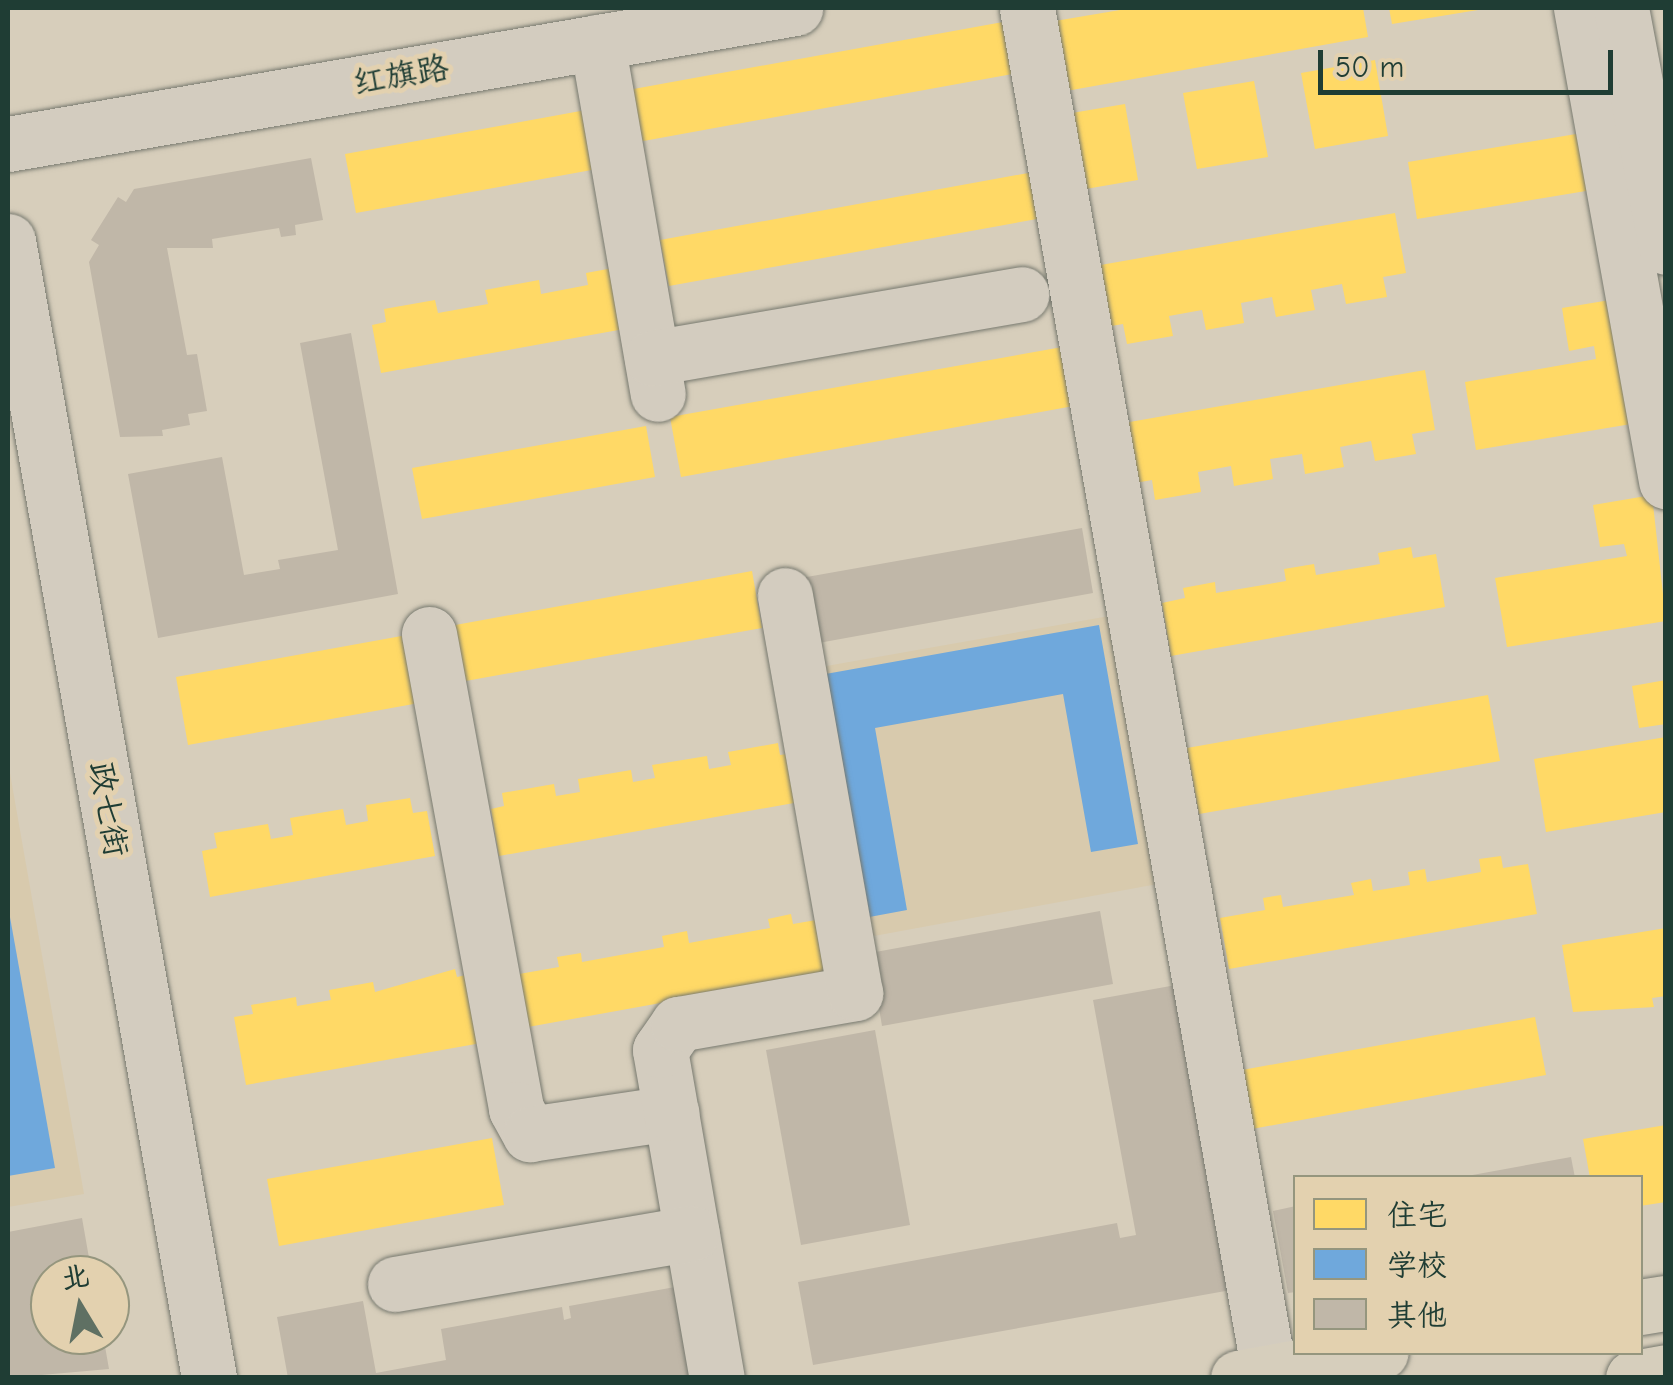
<!DOCTYPE html>
<html>
<head>
<meta charset="utf-8">
<style>
	body { margin:0 }
	#map { position:relative; width:1673px; height:1385px; overflow:hidden; background:#d7cebb; font-family:"Comic Neue","LXGW WenKai TC",sans-serif }
	div>[style] { position:absolute }
	[style*='--x'] { left:calc(var(--x)*1px); top:calc(var(--y)*1px); width:calc(var(--w)*1px); rotate:calc(var(--a)*1deg) }
	.built>* { inset:0; background:#d8caad }
	.homes>* { inset:0; background:#ffd966 }
	.schools>* { inset:0; background:#6fa8dc }
	.building>* { inset:0; background:#c0b7a8 }
	.roads { filter:drop-shadow(0 0 2px #77796f) drop-shadow(0 0 2px #77796f) }
	.minor>* { height:55px; margin:-27.5px; padding:0 27.5px; transform-origin:27.5px; border-radius:27.5px; background:#d3ccbf }
	.major>* { height:55px; margin:-27.5px; padding:0 27.5px; transform-origin:27.5px; border-radius:27.5px; background:#d6cebc }
	span { translate:-50% -50%; white-space:nowrap; text-align:center; line-height:1.15; -webkit-text-stroke:10px #e3d1af; paint-order:stroke }
	.street-label { font-size:32px; color:#1f3d34 }
	.frame { position:absolute; inset:0; border:10px solid #1f3d34; pointer-events:none }
	.legend { position:absolute; left:1293px; top:1175px; width:350px; height:180px; box-sizing:border-box; background:#e3d1af; border:2px solid #95967e; margin:0; padding:12px 18px; list-style:none; font-size:30px; color:#1f3d34 }
	.legend li { display:flex; align-items:center; gap:20px; height:50px }
	.legend b { width:50px; border:2px solid #95967e }
	.north { position:absolute; left:30px; top:1255px; width:100px; height:100px; box-sizing:border-box; background:#e3d1af; border:2px solid #95967e; border-radius:50%; rotate:350deg; font-size:28px; font-weight:700; line-height:40px; text-align:center; color:#1f3d34 }
	.north::after { content:''; display:block; margin:auto; width:35px; height:45px; background:#5f7063; clip-path:polygon(50% 0,100% 100%,50% 72%,0 100%) }
	.scale { position:absolute; left:1318px; top:50px; width:295px; height:45px; box-sizing:border-box; border:5px solid #1f3d34; border-top:0; padding-left:12px; font-size:30px; line-height:35px; white-space:nowrap; color:#1f3d34; -webkit-text-stroke:8px #e3d1af; paint-order:stroke }
</style>
</head>
<body>
<div id="map">
	<div class="built">
		<div style="clip-path:polygon(1115px 615px,1163px 883px,863px 938px,815px 668px)"></div>
		<div style="clip-path:polygon(8px 762px,84px 1194px,8px 1207px)"></div>
	</div>
	<div class="homes">
		<div style="clip-path:polygon(1132px 8px,1363px 8px,1368px 37px,1055px 93px,1043px 23px)"></div>
		<div style="clip-path:polygon(1389px 8px,1478px 8px,1478px 10px,1392px 24px)"></div>
		<div style="clip-path:polygon(1014px 20px,1023px 72px,638px 142px,628px 90px)"></div>
		<div style="clip-path:polygon(1375px 60px,1388px 136px,1315px 149px,1301px 73px)"></div>
		<div style="clip-path:polygon(1254px 81px,1268px 157px,1197px 169px,1183px 93px)"></div>
		<div style="clip-path:polygon(1125px 104px,1138px 180px,1074px 191px,1060px 115px)"></div>
		<div style="clip-path:polygon(597px 108px,608px 167px,356px 213px,345px 154px)"></div>
		<div style="clip-path:polygon(1588px 132px,1598px 189px,1417px 219px,1408px 162px)"></div>
		<div style="clip-path:polygon(1039px 171px,1048px 217px,669px 286px,660px 240px)"></div>
		<div style="clip-path:polygon(1395px 213px,1406px 273px,1383px 277px,1387px 297px,1346px 304px,1342px 284px,1311px 290px,1315px 310px,1276px 317px,1272px 297px,1241px 303px,1244px 323px,1206px 330px,1202px 310px,1169px 316px,1173px 336px,1127px 344px,1123px 324px,1106px 327px,1095px 266px)"></div>
		<div style="clip-path:polygon(613px 268px,624px 329px,381px 373px,372px 325px,386px 322px,384px 309px,435px 300px,438px 313px,488px 304px,485px 290px,539px 280px,541px 294px,588px 285px,586px 273px)"></div>
		<div style="clip-path:polygon(1622px 298px,1643px 422px,1476px 450px,1465px 382px,1596px 359px,1594px 346px,1569px 351px,1562px 308px)"></div>
		<div style="clip-path:polygon(1068px 346px,1079px 405px,681px 477px,670px 417px)"></div>
		<div style="clip-path:polygon(1425px 370px,1435px 430px,1412px 434px,1416px 454px,1375px 461px,1371px 441px,1340px 447px,1344px 467px,1305px 474px,1302px 454px,1270px 459px,1273px 479px,1234px 486px,1231px 466px,1198px 472px,1201px 492px,1155px 500px,1152px 480px,1135px 483px,1124px 423px)"></div>
		<div style="clip-path:polygon(646px 426px,655px 477px,422px 519px,412px 468px)"></div>
		<div style="clip-path:polygon(1652px 495px,1666px 621px,1507px 647px,1495px 578px,1627px 556px,1624px 544px,1600px 547px,1593px 505px)"></div>
		<div style="clip-path:polygon(1411px 547px,1413px 558px,1436px 554px,1445px 607px,1171px 656px,1162px 603px,1185px 598px,1183px 588px,1215px 582px,1216px 593px,1286px 581px,1284px 569px,1314px 564px,1316px 575px,1380px 564px,1378px 553px)"></div>
		<div style="clip-path:polygon(752px 571px,762px 628px,460px 682px,450px 626px)"></div>
		<div style="clip-path:polygon(407px 635px,419px 703px,188px 745px,176px 677px)"></div>
		<div style="clip-path:polygon(1666px 680px,1666px 724px,1639px 728px,1632px 686px)"></div>
		<div style="clip-path:polygon(1488px 695px,1500px 761px,1199px 814px,1187px 748px)"></div>
		<div style="clip-path:polygon(1666px 737px,1666px 812px,1546px 832px,1534px 759px)"></div>
		<div style="clip-path:polygon(778px 743px,780px 755px,796px 753px,805px 801px,499px 856px,491px 809px,504px 806px,502px 793px,554px 784px,556px 796px,580px 792px,578px 779px,631px 770px,633px 782px,655px 778px,652px 765px,707px 756px,709px 769px,731px 765px,728px 752px)"></div>
		<div style="clip-path:polygon(410px 798px,413px 813px,427px 811px,435px 856px,210px 897px,202px 851px,217px 848px,214px 833px,268px 824px,271px 839px,293px 835px,290px 818px,343px 809px,346px 825px,368px 821px,366px 805px)"></div>
		<div style="clip-path:polygon(1501px 856px,1503px 868px,1528px 864px,1537px 914px,1229px 969px,1220px 918px,1265px 910px,1263px 898px,1281px 895px,1283px 907px,1354px 895px,1351px 883px,1371px 879px,1373px 891px,1410px 885px,1408px 872px,1425px 869px,1427px 882px,1481px 872px,1479px 859px)"></div>
		<div style="clip-path:polygon(791px 914px,793px 924px,822px 919px,832px 972px,528px 1027px,519px 974px,559px 967px,557px 957px,581px 953px,582px 962px,664px 947px,662px 936px,687px 931px,689px 943px,770px 928px,768px 919px)"></div>
		<div style="clip-path:polygon(1666px 928px,1666px 996px,1652px 998px,1654px 1007px,1573px 1012px,1562px 945px)"></div>
		<div style="clip-path:polygon(455px 969px,457px 977px,475px 973px,487px 1042px,246px 1085px,234px 1017px,253px 1014px,251px 1005px,296px 997px,297px 1006px,331px 1000px,329px 990px,373px 982px,375px 992px)"></div>
		<div style="clip-path:polygon(1535px 1017px,1546px 1075px,1252px 1129px,1242px 1070px)"></div>
		<div style="clip-path:polygon(1666px 1125px,1666px 1202px,1640px 1206px,1640px 1178px,1590px 1178px,1583px 1139px)"></div>
		<div style="clip-path:polygon(492px 1138px,504px 1205px,279px 1246px,267px 1179px)"></div>
	</div>
	<div class="schools">
		<div style="clip-path:polygon(1099px 625px,1138px 844px,1091px 852px,1063px 694px,875px 728px,907px 910px,864px 918px,820px 675px)"></div>
		<div style="clip-path:polygon(8px 906px,55px 1168px,8px 1176px)"></div>
	</div>
	<div class="building">
		<div style="clip-path:polygon(311px 158px,323px 220px,295px 225px,296px 235px,281px 237px,279px 228px,212px 239px,213px 248px,167px 248px,187px 355px,197px 354px,207px 411px,188px 414px,190px 425px,162px 430px,163px 436px,120px 437px,89px 262px,99px 245px,91px 240px,118px 197px,126px 202px,134px 189px)"></div>
		<div style="clip-path:polygon(351px 333px,398px 594px,158px 638px,128px 474px,222px 457px,244px 575px,280px 569px,278px 560px,338px 550px,300px 343px)"></div>
		<div style="clip-path:polygon(1082px 528px,1093px 593px,813px 644px,801px 578px)"></div>
		<div style="clip-path:polygon(1100px 911px,1113px 984px,882px 1026px,870px 953px)"></div>
		<div style="clip-path:polygon(1176px 985px,1231px 1290px,813px 1365px,798px 1282px,1117px 1223px,1120px 1238px,1136px 1235px,1093px 1000px)"></div>
		<div style="clip-path:polygon(875px 1030px,910px 1225px,801px 1245px,766px 1050px)"></div>
		<div style="clip-path:polygon(1571px 1157px,1575px 1178px,1467px 1178px,1467px 1176px)"></div>
		<div style="clip-path:polygon(1296px 1206px,1296px 1292px,1288px 1293px,1273px 1211px)"></div>
		<div style="clip-path:polygon(82px 1218px,92px 1275px,50px 1275px,50px 1335px,103px 1335px,109px 1369px,8px 1378px,8px 1232px)"></div>
		<div style="clip-path:polygon(692px 1284px,709px 1378px,288px 1378px,277px 1317px,363px 1301px,376px 1373px,446px 1360px,441px 1329px,562px 1307px,564px 1320px,571px 1318px,569px 1306px)"></div>
	</div>
	<div class="roads">
		<div class="minor">
			<div style="--x:1027;--y:8;--w:1385;--a:79.94"></div>
			<div style="--x:1581;--y:8;--w:481;--a:79.8"></div>
			<div style="--x:1621;--y:8;--w:243;--a:79.3"></div>
			<div style="--x:597;--y:42;--w:357;--a:80.2"></div>
			<div style="--x:8;--y:144;--w:799;--a:-9.8"></div>
			<div style="--x:8;--y:241;--w:1155;--a:79.97"></div>
			<div style="--x:652;--y:358;--w:375;--a:-9.8"></div>
			<div style="--x:429;--y:634;--w:483;--a:79.6"></div>
			<div style="--x:516;--y:1109;--w:29;--a:61"></div>
			<div style="--x:530;--y:1134;--w:143;--a:-8.5"></div>
			<div style="--x:671;--y:1113;--w:269;--a:80.2"></div>
			<div style="--x:671;--y:1113;--w:64;--a:-99.9"></div>
			<div style="--x:660;--y:1050;--w:32;--a:-55"></div>
			<div style="--x:678;--y:1024;--w:180;--a:-9.9"></div>
			<div style="--x:855;--y:993;--w:404;--a:-100"></div>
			<div style="--x:395;--y:1284;--w:301;--a:-9.7"></div>
		</div>
		<div class="major">
			<div style="--x:1640;--y:1307;--w:26;--a:-9"></div>
			<div style="--x:1238;--y:1378;--w:145;--a:-10.3"></div>
			<div style="--x:1633;--y:1378;--w:34;--a:-10"></div>
		</div>
	</div>
	<div class="street-label">
		<span style="left:401px;top:76px;rotate:-10deg">红旗路</span>
		<span style="left:108px;top:809px;rotate:80deg">政七街</span>
	</div>
	<div class="frame"></div>
	<ul class="legend">
	<li><b style="height:28px;background:#ffd966"></b>住宅</li>
	<li><b style="height:28px;background:#6fa8dc"></b>学校</li>
	<li><b style="height:28px;background:#c0b7a8"></b>其他</li>
	</ul>
	<div class="north">北</div>
	<div class="scale">50 m</div>
</div>
</body>
</html>
